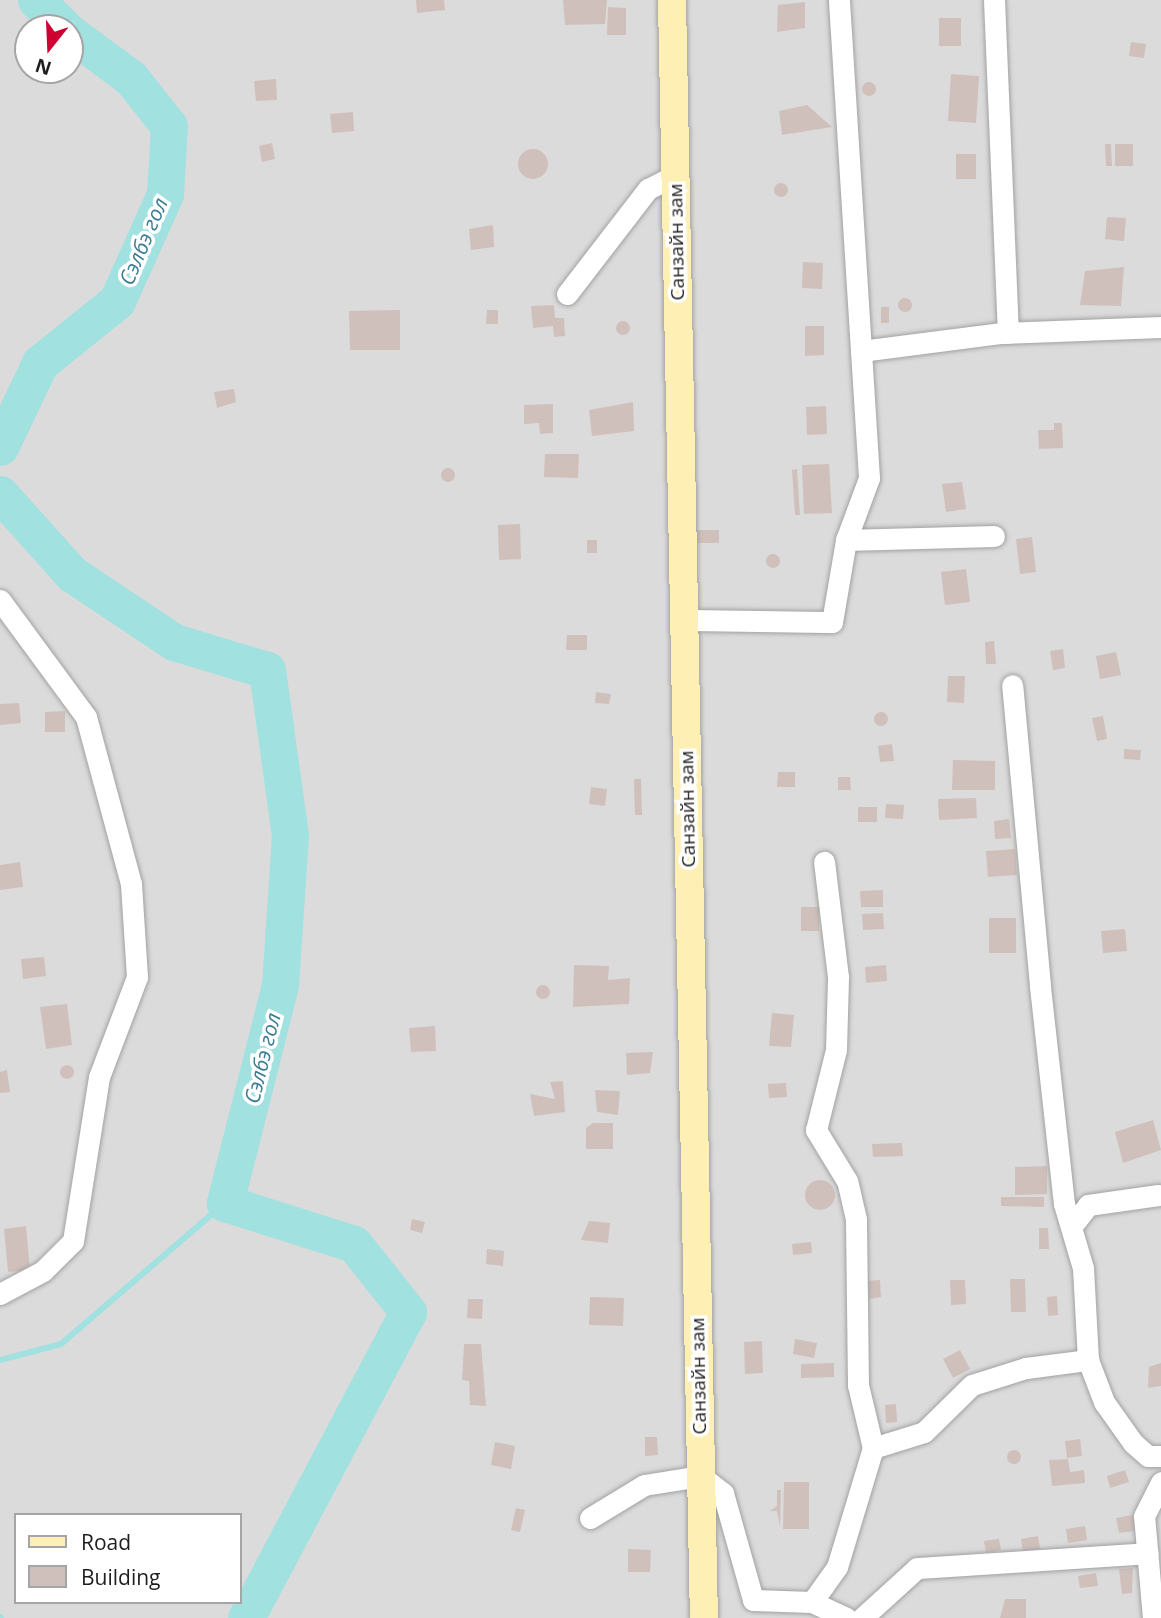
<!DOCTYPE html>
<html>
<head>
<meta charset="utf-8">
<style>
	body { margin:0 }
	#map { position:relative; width:1161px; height:1618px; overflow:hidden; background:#f0e9e4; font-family:"Open Sans",sans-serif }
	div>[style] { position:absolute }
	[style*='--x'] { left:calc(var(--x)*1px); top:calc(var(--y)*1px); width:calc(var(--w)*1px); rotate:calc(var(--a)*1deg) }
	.residential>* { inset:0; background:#dcdbdb }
	.stream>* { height:6px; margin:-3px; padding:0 3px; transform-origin:3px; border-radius:3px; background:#a1e1e0 }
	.river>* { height:37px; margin:-18.5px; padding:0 18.5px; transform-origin:18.5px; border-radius:18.5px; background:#a1e1e0 }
	.building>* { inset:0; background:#d0c0bc }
	.round { border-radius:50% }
	.roads { filter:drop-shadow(0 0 2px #a2a2a2) drop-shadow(0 0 2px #a2a2a2) }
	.street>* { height:21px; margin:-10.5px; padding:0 10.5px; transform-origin:10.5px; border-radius:10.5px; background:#fff }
	.secondary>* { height:28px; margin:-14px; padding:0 14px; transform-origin:14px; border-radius:14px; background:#fef0b4 }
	span { translate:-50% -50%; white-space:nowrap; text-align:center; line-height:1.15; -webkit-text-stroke:7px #fff; paint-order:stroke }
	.street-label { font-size:19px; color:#1e1e1e }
	.water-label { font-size:21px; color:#3a7c94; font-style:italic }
	.legend { position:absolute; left:14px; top:1513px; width:228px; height:91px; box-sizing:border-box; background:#fff; border:2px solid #a5a5a5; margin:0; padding:9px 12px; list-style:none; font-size:21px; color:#1e1e1e }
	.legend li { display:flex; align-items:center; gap:14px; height:35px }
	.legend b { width:35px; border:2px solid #a5a5a5 }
	.north { position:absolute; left:14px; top:14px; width:70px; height:70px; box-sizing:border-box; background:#fff; border:2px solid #a5a5a5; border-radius:50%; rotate:198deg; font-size:19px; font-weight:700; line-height:28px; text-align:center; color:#1e1e1e }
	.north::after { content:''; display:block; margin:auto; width:24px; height:32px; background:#cd0031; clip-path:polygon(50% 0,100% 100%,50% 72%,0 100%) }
</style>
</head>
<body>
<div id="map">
	<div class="residential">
		<div style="clip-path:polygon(evenodd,0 0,1161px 0,1161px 1618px,0 1618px,0 0,28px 28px,70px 28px,70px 70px,28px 70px,28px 28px,0 0,16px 1515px,240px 1515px,240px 1602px,16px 1602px,16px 1515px)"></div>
	</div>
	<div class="stream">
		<div style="--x:0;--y:1360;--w:63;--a:-14.7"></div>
		<div style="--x:61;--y:1344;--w:216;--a:-40.7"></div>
		<div style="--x:0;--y:1617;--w:1;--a:45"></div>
	</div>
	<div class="river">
		<div style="--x:36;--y:0;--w:40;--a:44"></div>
		<div style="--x:0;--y:447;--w:93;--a:-64.5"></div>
		<div style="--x:40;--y:363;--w:99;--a:-38.8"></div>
		<div style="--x:117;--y:301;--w:117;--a:-65.8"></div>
		<div style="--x:165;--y:194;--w:68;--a:-86.6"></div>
		<div style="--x:169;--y:126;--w:61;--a:-128.4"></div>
		<div style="--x:131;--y:78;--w:76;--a:-143.6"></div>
		<div style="--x:0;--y:494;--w:108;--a:48"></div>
		<div style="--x:72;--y:574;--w:123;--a:33.7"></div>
		<div style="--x:174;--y:642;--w:97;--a:16.8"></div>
		<div style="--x:267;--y:670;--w:167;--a:82.1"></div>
		<div style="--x:290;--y:835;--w:150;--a:93.8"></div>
		<div style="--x:280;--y:985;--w:225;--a:104.2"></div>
		<div style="--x:225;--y:1203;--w:135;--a:17.6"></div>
		<div style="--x:354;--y:1244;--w:87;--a:51.5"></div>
		<div style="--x:408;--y:1312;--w:346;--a:117.9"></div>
	</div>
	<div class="building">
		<div style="clip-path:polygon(416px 0,444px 0,445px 10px,417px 13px)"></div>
		<div style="clip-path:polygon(563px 0,607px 0,605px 24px,565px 25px)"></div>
		<div style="clip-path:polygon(805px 2px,805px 28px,777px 32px,778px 5px)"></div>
		<div style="clip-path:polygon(608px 7px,626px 8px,626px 35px,607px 35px)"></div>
		<div style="clip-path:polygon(939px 18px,961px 18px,961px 46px,939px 46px)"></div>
		<div style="clip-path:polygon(1131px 42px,1146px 44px,1144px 58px,1129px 56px)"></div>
		<div style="clip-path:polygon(951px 74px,979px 76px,976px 123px,948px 121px)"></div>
		<div style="clip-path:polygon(276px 79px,277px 100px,256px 101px,254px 81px)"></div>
		<div class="round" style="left:862px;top:82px;width:14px;height:14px"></div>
		<div style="clip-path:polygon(807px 105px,832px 127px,782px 135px,779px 111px)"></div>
		<div style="clip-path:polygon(353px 112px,354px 131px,332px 133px,330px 114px)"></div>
		<div style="clip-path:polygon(272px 143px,275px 159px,262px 162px,259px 146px)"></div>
		<div style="clip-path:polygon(1105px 144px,1111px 144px,1112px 166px,1106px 166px)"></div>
		<div style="clip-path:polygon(1115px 144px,1133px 144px,1133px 166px,1115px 166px)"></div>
		<div class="round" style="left:518px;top:149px;width:30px;height:30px"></div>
		<div style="clip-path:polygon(956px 154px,976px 154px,976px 179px,956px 179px)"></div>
		<div class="round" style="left:774px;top:183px;width:14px;height:14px"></div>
		<div style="clip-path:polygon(1107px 217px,1126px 218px,1124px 241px,1105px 239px)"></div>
		<div style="clip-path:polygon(493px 225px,494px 247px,471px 250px,469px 229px)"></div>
		<div style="clip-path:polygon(803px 262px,823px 263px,822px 289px,802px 288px)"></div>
		<div style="clip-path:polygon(1124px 267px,1121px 306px,1080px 305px,1085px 271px)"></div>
		<div class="round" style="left:898px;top:298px;width:14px;height:14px"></div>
		<div style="clip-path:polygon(554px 305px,555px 318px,564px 318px,565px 336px,554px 337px,553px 326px,533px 328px,531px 306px)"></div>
		<div style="clip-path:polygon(881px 307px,889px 307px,889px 323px,881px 323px)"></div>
		<div style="clip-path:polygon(400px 310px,400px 350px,350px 350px,349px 311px)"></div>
		<div style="clip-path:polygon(487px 310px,498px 310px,498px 324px,486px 324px)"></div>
		<div class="round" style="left:616px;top:321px;width:14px;height:14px"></div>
		<div style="clip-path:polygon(805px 326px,824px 326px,824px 355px,805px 356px)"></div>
		<div style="clip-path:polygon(234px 389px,236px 402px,217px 408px,214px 392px)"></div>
		<div style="clip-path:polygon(633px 402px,634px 431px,592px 436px,589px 410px)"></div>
		<div style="clip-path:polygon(553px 404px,553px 433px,540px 434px,539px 423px,524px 424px,524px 405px)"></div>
		<div style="clip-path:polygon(826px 406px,827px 434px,807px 435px,806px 407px)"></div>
		<div style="clip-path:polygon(1054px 423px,1062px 423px,1063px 448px,1039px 449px,1038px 430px,1054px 430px)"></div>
		<div style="clip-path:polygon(545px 454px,579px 454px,578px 478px,544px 477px)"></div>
		<div style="clip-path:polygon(829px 464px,832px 513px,804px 514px,802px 465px)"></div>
		<div class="round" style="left:441px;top:468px;width:14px;height:14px"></div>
		<div style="clip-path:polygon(797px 469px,800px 515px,795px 515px,792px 470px)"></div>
		<div style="clip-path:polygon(962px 482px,966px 509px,946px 512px,942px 484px)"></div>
		<div style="clip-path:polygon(520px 524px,521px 559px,499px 560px,498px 525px)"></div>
		<div style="clip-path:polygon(695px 530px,719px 530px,719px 543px,695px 543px)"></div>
		<div style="clip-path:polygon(1032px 537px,1036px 572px,1020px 574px,1016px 539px)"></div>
		<div style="clip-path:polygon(587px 540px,597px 540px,597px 553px,587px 553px)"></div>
		<div class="round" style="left:766px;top:554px;width:14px;height:14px"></div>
		<div style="clip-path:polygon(966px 569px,970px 602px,945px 605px,941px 572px)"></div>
		<div style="clip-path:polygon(567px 635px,587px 635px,587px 650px,566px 650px)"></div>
		<div style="clip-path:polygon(994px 641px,996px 664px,986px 664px,985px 642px)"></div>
		<div style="clip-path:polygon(1063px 649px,1065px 668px,1053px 670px,1050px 651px)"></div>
		<div style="clip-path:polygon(1116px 652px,1121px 675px,1100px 679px,1096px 656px)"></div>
		<div style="clip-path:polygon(948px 676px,965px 676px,964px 703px,947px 702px)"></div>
		<div style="clip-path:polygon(596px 692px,611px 694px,609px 704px,595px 703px)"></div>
		<div style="clip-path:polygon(19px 703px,21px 723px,0 725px,0 704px)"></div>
		<div style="clip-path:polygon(65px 711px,65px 732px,45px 732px,45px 712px)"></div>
		<div class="round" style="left:874px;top:712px;width:14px;height:14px"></div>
		<div style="clip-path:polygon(1103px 716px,1107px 739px,1097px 741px,1092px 718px)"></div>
		<div style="clip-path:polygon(892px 744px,894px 761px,880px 762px,878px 746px)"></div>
		<div style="clip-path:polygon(1124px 749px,1141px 750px,1140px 760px,1124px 759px)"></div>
		<div style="clip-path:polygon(953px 760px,995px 761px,995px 790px,952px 790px)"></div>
		<div style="clip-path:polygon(778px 772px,795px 772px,795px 787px,777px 787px)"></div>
		<div style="clip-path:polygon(838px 777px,850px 777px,851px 790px,838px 790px)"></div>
		<div style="clip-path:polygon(634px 779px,641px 779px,642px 815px,635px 815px)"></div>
		<div style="clip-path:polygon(591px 787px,607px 789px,605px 806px,589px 804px)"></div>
		<div style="clip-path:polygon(976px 798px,977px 818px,939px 820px,938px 799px)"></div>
		<div style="clip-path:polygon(886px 804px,904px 805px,903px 819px,885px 818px)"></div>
		<div style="clip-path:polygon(858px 807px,877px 807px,877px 822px,858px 822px)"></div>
		<div style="clip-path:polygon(1009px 819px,1011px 838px,995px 839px,994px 821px)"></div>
		<div style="clip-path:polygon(1015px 849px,1017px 875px,988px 877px,986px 851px)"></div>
		<div style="clip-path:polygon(20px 862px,23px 887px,0 890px,0 865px)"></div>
		<div style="clip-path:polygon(883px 890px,883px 907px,861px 907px,860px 891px)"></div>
		<div style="clip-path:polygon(801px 907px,819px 907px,819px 931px,801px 931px)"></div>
		<div style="clip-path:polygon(883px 913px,884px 929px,863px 930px,862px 914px)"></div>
		<div style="clip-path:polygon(989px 918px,1016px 918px,1016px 953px,989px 953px)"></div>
		<div style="clip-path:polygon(1125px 929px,1127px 951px,1103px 953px,1101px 931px)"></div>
		<div style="clip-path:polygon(44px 957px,46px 976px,23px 979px,21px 959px)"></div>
		<div style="clip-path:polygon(574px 965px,609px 966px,608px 980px,630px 978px,629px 1004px,573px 1007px)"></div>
		<div style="clip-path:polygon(886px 965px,887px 981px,866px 983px,865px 967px)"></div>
		<div class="round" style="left:536px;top:985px;width:14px;height:14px"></div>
		<div style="clip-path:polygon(67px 1004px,72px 1045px,46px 1049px,40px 1007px)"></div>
		<div style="clip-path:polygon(772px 1013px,794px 1015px,791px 1047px,769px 1046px)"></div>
		<div style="clip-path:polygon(435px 1026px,436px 1051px,411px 1052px,409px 1028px)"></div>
		<div style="clip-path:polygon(653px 1052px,650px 1073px,627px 1075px,626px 1053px)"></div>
		<div class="round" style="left:60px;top:1065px;width:14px;height:14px"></div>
		<div style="clip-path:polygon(7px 1070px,10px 1092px,0 1093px,0 1072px)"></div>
		<div style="clip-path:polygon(563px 1081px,565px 1112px,534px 1116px,530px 1094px,555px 1099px,550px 1082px)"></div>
		<div style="clip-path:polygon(786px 1083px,787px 1097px,769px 1098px,768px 1084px)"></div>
		<div style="clip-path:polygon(595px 1090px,620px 1091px,618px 1115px,597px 1112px)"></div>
		<div style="clip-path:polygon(1153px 1120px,1161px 1150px,1123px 1163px,1115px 1132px)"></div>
		<div style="clip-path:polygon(593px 1123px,613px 1123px,613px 1149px,586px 1149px,586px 1128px)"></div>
		<div style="clip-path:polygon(902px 1143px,903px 1156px,873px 1157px,872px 1144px)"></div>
		<div style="clip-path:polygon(1047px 1166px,1047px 1194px,1015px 1195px,1015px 1167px)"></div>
		<div class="round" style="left:805px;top:1180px;width:30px;height:30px"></div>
		<div style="clip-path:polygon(1001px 1197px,1044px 1197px,1044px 1207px,1001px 1206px)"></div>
		<div style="clip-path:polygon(412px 1219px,425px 1222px,422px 1233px,410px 1230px)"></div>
		<div style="clip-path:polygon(589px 1221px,610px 1223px,608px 1243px,581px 1240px)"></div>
		<div style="clip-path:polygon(26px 1226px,30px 1270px,8px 1272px,4px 1229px)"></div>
		<div style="clip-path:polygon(1039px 1228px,1048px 1228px,1049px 1249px,1039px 1249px)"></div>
		<div style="clip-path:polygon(811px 1242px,812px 1253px,793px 1255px,792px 1244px)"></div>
		<div style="clip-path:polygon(487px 1249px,504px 1251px,503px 1266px,486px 1264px)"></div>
		<div style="clip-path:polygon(1010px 1279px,1025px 1279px,1026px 1312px,1011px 1312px)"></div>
		<div style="clip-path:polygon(880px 1280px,881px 1297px,869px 1299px,867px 1281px)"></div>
		<div style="clip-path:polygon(950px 1280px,965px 1280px,966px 1304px,951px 1305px)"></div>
		<div style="clip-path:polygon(1057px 1296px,1058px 1315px,1048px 1316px,1047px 1297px)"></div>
		<div style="clip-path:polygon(590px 1297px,624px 1298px,623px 1326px,589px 1325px)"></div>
		<div style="clip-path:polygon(468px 1299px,483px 1299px,482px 1319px,467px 1318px)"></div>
		<div style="clip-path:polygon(795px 1339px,817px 1343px,814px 1358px,793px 1354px)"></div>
		<div style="clip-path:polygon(762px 1341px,763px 1373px,745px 1374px,744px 1342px)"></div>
		<div style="clip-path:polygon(464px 1344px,481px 1344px,486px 1406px,470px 1405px,469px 1381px,462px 1380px)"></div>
		<div style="clip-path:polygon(960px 1350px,970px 1369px,953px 1378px,943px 1359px)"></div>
		<div style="clip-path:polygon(834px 1363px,834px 1377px,801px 1378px,801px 1364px)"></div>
		<div style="clip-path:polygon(1161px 1363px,1161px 1386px,1148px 1388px,1149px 1367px)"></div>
		<div style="clip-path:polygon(896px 1404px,897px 1422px,886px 1423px,885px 1405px)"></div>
		<div style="clip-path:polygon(645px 1437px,657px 1437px,658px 1455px,645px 1456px)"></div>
		<div style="clip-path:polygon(1080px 1439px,1082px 1456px,1067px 1458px,1065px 1441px)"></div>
		<div style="clip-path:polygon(495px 1442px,515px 1446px,511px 1469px,491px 1465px)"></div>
		<div class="round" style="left:1007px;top:1450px;width:14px;height:14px"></div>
		<div style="clip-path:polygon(1068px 1459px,1070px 1472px,1084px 1470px,1085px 1483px,1052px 1486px,1049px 1460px)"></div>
		<div style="clip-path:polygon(1125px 1470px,1129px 1482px,1110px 1488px,1107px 1476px)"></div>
		<div style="clip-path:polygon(784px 1482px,809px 1482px,809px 1529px,783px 1529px)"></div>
		<div style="clip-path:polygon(777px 1490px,781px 1490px,780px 1526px,777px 1511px,770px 1511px,777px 1506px)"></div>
		<div style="clip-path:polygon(516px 1508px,525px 1510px,520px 1532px,511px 1530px)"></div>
		<div style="clip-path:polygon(1133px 1515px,1135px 1531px,1119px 1533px,1116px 1518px)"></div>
		<div style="clip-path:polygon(1085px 1526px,1087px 1540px,1068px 1543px,1066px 1529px)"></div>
		<div style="clip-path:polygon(1038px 1536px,1040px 1549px,1023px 1552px,1021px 1539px)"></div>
		<div style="clip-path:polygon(999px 1539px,1001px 1550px,986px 1553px,984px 1541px)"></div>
		<div style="clip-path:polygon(628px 1549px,651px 1550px,650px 1572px,628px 1572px)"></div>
		<div style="clip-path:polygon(1133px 1568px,1132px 1593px,1122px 1594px,1119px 1569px)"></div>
		<div style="clip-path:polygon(1096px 1573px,1098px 1586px,1080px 1588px,1078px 1576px)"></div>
		<div style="clip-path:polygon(1005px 1599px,1026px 1599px,1026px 1618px,1000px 1618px)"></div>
	</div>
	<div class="roads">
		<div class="street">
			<div style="--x:994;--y:0;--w:333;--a:87.6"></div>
			<div style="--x:567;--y:294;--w:133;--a:-52.4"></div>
			<div style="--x:648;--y:189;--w:30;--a:-27"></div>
			<div style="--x:861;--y:351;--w:142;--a:-7.3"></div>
			<div style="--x:1002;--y:333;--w:159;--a:-2.2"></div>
			<div style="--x:846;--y:540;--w:148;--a:-1.5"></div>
			<div style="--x:0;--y:600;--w:145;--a:53.7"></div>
			<div style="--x:86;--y:717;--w:173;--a:74.9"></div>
			<div style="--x:131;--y:884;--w:93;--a:86.3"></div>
			<div style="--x:137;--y:977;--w:107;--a:110.8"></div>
			<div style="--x:99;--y:1077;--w:166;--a:99"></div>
			<div style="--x:73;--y:1241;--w:42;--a:135"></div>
			<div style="--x:43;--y:1271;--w:49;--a:151.9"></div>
			<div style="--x:684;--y:620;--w:148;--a:0.8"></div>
			<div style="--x:832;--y:622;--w:83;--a:-80.3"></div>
			<div style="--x:846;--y:540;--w:66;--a:-69.6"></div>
			<div style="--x:869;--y:478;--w:479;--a:-93.6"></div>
			<div style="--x:1071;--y:1227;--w:28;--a:-52"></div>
			<div style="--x:1088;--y:1205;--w:71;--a:-8.1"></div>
			<div style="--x:1088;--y:1360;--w:45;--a:69.1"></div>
			<div style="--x:1104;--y:1402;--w:50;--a:54.7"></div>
			<div style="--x:1133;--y:1443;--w:20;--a:41"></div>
			<div style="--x:1148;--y:1456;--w:13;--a:0"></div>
			<div style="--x:873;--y:1448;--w:53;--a:-17.4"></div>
			<div style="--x:924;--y:1432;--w:67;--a:-44.4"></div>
			<div style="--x:972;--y:1385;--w:57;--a:-17.5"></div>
			<div style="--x:1026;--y:1368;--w:63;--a:-7.4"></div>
			<div style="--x:1088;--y:1360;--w:92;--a:-93.1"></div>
			<div style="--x:1083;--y:1268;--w:67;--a:-106.5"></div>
			<div style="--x:1064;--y:1204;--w:220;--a:-96.3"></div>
			<div style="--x:1040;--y:985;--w:301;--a:-95.3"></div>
			<div style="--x:590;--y:1518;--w:63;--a:-31.4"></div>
			<div style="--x:644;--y:1485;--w:58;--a:-9"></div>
			<div style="--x:701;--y:1476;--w:28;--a:38"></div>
			<div style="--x:723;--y:1493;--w:111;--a:74.3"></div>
			<div style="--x:753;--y:1600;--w:59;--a:1.9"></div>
			<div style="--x:812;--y:1602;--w:38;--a:25"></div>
			<div style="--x:812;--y:1602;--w:43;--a:-54.5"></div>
			<div style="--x:837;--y:1567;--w:124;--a:-73.2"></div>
			<div style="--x:873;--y:1448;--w:65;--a:-103.4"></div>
			<div style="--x:858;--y:1385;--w:166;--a:-90.7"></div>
			<div style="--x:856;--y:1219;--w:39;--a:-103"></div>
			<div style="--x:847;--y:1181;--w:60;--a:-121.3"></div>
			<div style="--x:816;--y:1130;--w:82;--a:-76"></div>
			<div style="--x:836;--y:1050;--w:73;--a:-88.4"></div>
			<div style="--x:838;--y:977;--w:116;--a:-96.9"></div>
			<div style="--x:862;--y:1618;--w:74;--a:-42.3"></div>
			<div style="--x:917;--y:1568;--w:231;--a:-3.7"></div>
			<div style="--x:1153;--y:1618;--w:102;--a:-95"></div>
			<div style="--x:1144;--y:1516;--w:38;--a:-63"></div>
		</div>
		<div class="secondary">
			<div style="--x:672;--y:0;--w:1618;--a:88.87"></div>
		</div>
	</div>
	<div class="street-label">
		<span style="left:677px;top:242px;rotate:-91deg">Санзайн зам</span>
		<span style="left:688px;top:809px;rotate:-91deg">Санзайн зам</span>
		<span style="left:699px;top:1376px;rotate:-91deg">Санзайн зам</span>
	</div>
	<div class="water-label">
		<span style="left:143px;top:241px;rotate:-67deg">Сэлбэ гол</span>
		<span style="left:262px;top:1058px;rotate:-76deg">Сэлбэ гол</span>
	</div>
	<ul class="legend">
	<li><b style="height:9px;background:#fef0b4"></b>Road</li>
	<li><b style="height:19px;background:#d0c0bc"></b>Building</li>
	</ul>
	<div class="north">N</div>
</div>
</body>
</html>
